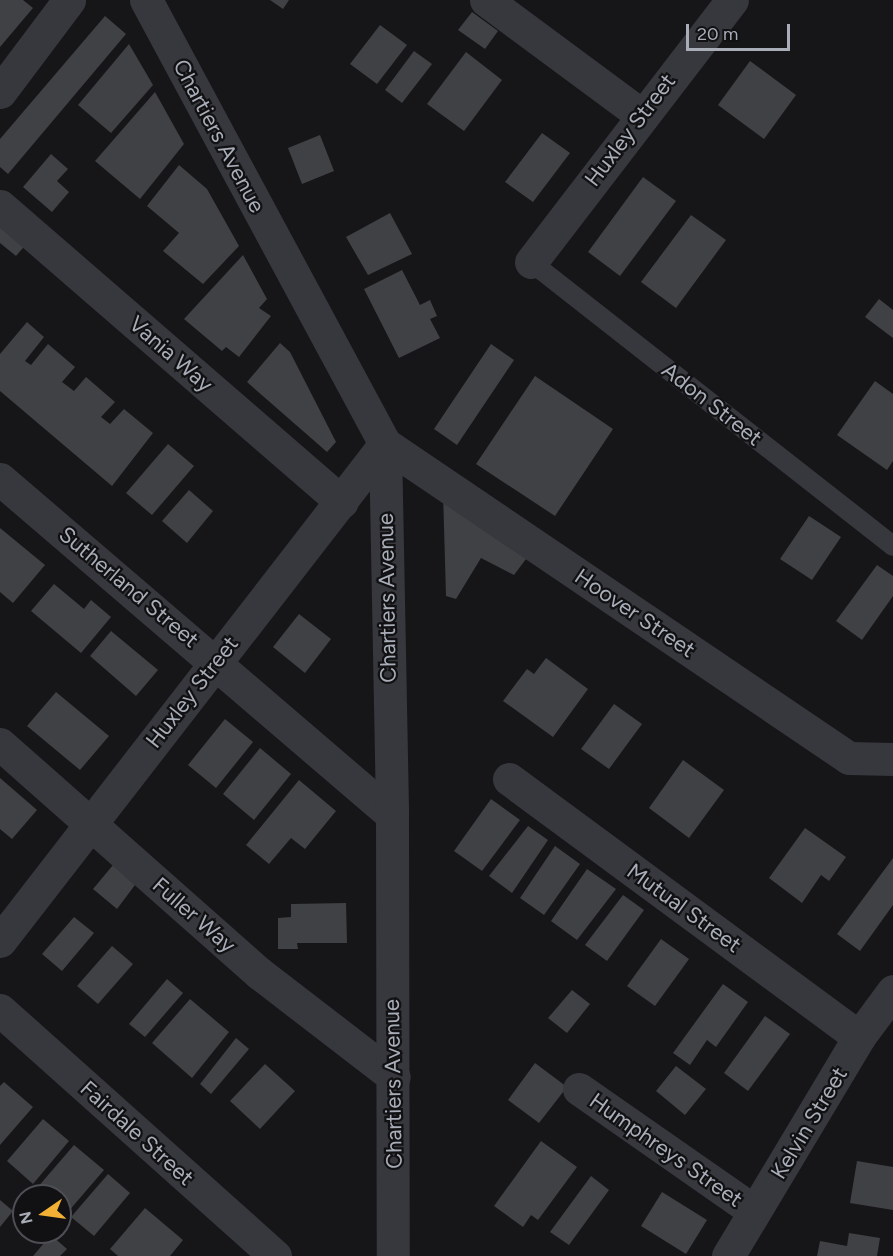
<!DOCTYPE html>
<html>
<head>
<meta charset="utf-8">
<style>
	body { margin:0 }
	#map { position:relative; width:893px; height:1256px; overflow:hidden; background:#161618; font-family:Figtree,sans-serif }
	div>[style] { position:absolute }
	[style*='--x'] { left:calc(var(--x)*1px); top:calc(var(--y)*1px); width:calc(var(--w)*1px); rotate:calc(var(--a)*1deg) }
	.building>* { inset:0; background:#404145 }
	.service>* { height:20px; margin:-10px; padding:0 10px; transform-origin:10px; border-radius:10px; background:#37383d }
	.minor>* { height:33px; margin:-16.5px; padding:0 16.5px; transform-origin:16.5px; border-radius:16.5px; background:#37383d }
	.tertiary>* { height:33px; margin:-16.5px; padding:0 16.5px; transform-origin:16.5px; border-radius:16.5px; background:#37383d }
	span { translate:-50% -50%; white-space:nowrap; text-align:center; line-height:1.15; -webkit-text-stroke:4.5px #111113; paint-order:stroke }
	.street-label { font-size:22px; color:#a8adb8 }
	.north { position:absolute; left:12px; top:1184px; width:60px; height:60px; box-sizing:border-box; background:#111113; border:2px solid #4d4f55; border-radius:50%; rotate:257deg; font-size:16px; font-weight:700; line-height:24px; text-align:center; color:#a8adb8 }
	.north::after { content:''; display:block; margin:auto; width:21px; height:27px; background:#f2b134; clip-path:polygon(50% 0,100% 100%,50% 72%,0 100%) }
	.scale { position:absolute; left:686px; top:24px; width:104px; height:27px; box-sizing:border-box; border:3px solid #a8adb8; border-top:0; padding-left:8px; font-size:18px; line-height:21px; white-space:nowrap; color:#a8adb8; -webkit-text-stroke:4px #111113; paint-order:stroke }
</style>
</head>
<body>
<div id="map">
	<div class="building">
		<div style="clip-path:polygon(0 0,23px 0,33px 8px,0 47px)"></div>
		<div style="clip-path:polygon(270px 0,289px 0,283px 9px)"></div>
		<div style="clip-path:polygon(472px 12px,498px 31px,485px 49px,458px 30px)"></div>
		<div style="clip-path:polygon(105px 16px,126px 34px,8px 174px,0 167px,0 139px)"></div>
		<div style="clip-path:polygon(380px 25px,407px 45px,377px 84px,350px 64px)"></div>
		<div style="clip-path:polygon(129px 44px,153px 85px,111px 133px,78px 105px)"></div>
		<div style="clip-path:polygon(414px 51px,432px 64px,402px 103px,385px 90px)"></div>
		<div style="clip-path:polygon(466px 52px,502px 80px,464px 131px,427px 104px)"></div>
		<div style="clip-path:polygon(750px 61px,796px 95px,764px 139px,718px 105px)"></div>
		<div style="clip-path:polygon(155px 92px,184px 144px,140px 199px,95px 161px)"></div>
		<div style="clip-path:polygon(542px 133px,570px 153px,533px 202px,505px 182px)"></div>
		<div style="clip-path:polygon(320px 135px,334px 171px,302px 184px,288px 148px)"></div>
		<div style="clip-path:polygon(51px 154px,68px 169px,57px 181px,69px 192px,52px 212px,23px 187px)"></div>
		<div style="clip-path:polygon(179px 165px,207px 189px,239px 246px,203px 284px,163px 251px,179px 233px,147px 206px)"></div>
		<div style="clip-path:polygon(643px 177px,676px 201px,620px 276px,588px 252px)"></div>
		<div style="clip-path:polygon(390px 213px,412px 254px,368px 275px,346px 237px)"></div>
		<div style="clip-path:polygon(691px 215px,726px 240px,676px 308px,641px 282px)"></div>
		<div style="clip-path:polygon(0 218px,29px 241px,16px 256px,0 243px)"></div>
		<div style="clip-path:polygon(243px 255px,267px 299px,259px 308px,271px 316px,239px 357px,226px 347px,222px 351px,184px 319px)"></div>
		<div style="clip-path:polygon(402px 270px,420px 305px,430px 300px,437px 316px,430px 319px,440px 338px,399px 358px,364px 289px)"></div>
		<div style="clip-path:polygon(879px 299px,893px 310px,893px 338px,865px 317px)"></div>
		<div style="clip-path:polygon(27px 322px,44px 337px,25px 361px,31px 365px,48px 344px,75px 367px,62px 382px,74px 391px,86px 377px,115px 402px,101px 417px,110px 424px,124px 409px,153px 433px,112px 486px,0 391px,0 354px)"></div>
		<div style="clip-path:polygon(280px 343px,290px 352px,336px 442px,327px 452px,247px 382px)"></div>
		<div style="clip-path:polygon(491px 344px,514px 360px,457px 445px,434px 429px)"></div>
		<div style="clip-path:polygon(535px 376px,613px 429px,555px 516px,476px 464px)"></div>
		<div style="clip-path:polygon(875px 381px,893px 394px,893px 461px,887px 470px,837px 435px)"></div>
		<div style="clip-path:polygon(168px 444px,194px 466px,152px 515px,126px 493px)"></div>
		<div style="clip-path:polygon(189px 490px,213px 511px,187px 543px,162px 521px)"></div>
		<div style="clip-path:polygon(443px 492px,529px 555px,514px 575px,481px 558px,456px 599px,446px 596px)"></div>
		<div style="clip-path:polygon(809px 516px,841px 537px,812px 580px,780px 559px)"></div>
		<div style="clip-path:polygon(0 528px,45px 565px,13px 603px,0 592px)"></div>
		<div style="clip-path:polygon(877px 565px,893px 576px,893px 596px,862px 640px,836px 621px)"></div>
		<div style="clip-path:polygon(54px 584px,84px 609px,91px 600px,111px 617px,81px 653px,31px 611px)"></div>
		<div style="clip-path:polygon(299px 614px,331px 639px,305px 673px,273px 647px)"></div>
		<div style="clip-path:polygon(111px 631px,158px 670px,136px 696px,90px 656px)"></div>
		<div style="clip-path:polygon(546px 658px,588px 689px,553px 737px,503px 701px,527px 669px,534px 674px)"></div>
		<div style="clip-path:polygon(56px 692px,109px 736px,80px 770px,27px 726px)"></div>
		<div style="clip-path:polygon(614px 704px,642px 724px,609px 769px,581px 749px)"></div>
		<div style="clip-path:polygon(225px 719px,253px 742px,216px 788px,188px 765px)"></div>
		<div style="clip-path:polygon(260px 748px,291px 774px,254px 820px,223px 794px)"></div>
		<div style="clip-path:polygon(683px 760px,724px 790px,689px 838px,649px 808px)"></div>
		<div style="clip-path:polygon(0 778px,37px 810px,12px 839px,0 829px)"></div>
		<div style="clip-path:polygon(299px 780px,336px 811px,305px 849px,291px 838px,269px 864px,246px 845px)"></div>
		<div style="clip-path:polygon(491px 799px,520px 820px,482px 871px,454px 851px)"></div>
		<div style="clip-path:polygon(528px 826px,548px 840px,512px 893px,489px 876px)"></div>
		<div style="clip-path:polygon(805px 828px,846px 857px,829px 881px,821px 875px,802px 903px,769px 878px)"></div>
		<div style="clip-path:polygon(555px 846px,580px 864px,544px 915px,520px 898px)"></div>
		<div style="clip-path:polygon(893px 858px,893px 905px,860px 951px,837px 934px)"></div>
		<div style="clip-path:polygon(113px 865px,135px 885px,117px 909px,93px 889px)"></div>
		<div style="clip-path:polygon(587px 869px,616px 889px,577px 940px,551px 921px)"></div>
		<div style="clip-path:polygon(623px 895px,644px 910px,607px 961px,585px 945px)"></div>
		<div style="clip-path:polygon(346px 903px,347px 943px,297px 943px,298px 949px,278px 949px,278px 918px,291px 917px,291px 904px)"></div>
		<div style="clip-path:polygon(74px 917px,94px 933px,62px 971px,42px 954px)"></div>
		<div style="clip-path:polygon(661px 939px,689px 959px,655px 1006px,627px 986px)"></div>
		<div style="clip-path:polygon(112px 946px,133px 964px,98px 1004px,77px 986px)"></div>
		<div style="clip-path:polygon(167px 979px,183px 993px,145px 1037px,129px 1024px)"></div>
		<div style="clip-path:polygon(723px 984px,748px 1002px,716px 1047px,707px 1040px,690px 1065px,673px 1053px)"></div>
		<div style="clip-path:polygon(572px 990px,590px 1004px,567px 1033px,548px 1018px)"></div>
		<div style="clip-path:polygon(190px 999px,229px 1032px,192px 1078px,152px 1043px)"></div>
		<div style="clip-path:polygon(765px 1016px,790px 1034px,748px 1091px,724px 1073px)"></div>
		<div style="clip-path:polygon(236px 1038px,249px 1049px,211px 1094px,200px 1084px)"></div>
		<div style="clip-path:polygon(535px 1063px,567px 1087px,539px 1123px,508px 1100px)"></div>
		<div style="clip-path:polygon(265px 1064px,295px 1091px,260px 1129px,230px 1101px)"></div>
		<div style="clip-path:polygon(676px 1066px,706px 1089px,685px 1115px,656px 1091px)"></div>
		<div style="clip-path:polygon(4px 1082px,33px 1107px,0 1145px,0 1086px)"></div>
		<div style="clip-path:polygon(43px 1119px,69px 1141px,33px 1184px,7px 1161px)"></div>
		<div style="clip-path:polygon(541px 1141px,577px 1167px,538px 1220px,531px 1215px,523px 1227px,494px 1206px)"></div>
		<div style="clip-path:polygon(74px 1145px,104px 1170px,67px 1213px,60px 1207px,60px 1196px,47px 1196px,37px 1188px)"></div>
		<div style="clip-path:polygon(857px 1161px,893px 1167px,893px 1210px,850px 1203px)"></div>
		<div style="clip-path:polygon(108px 1174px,130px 1193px,94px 1236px,71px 1217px)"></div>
		<div style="clip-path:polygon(591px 1176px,609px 1190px,569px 1245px,550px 1232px)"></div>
		<div style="clip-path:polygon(662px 1192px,707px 1220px,686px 1254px,641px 1226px)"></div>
		<div style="clip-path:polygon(0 1200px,13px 1211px,0 1227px)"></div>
		<div style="clip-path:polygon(145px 1208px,183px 1240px,170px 1256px,118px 1256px,110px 1249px)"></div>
		<div style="clip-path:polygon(849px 1233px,880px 1238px,877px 1256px,817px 1256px,820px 1241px,847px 1246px)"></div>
		<div style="clip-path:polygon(51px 1235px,67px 1249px,60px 1256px,33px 1256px)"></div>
	</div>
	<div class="service">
		<div style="--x:531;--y:262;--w:460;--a:38.1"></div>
	</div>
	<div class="minor">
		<div style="--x:486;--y:0;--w:192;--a:36.5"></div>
		<div style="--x:0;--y:92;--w:115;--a:-53.1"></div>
		<div style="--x:0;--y:206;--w:452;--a:40.9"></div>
		<div style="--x:531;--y:262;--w:330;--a:-52.5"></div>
		<div style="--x:0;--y:479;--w:516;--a:40.6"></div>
		<div style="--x:0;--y:744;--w:346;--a:41.5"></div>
		<div style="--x:259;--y:973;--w:170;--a:37.6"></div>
		<div style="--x:509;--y:779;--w:435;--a:36.4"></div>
		<div style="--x:0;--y:941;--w:629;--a:-52.24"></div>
		<div style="--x:385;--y:444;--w:560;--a:34.09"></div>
		<div style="--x:849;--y:758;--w:44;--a:1.3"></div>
		<div style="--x:0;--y:1010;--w:369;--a:41.8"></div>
		<div style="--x:579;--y:1089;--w:213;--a:34.9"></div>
		<div style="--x:728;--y:1256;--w:255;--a:-59.1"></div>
		<div style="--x:859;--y:1037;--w:57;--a:-53.5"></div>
	</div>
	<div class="tertiary">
		<div style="--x:146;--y:0;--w:504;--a:61.71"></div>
		<div style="--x:385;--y:444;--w:371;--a:88.9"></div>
		<div style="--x:392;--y:815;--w:441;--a:89.9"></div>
	</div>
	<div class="street-label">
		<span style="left:630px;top:130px;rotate:-53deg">Huxley Street</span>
		<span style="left:219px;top:136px;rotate:62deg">Chartiers Avenue</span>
		<span style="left:171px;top:354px;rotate:41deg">Vania Way</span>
		<span style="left:712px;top:404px;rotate:38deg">Adon Street</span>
		<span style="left:129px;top:587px;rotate:40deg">Sutherland Street</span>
		<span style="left:387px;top:598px;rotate:-91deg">Chartiers Avenue</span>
		<span style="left:635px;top:613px;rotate:34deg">Hoover Street</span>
		<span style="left:192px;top:692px;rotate:-52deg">Huxley Street</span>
		<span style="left:684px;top:908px;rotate:36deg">Mutual Street</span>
		<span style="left:194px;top:915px;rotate:41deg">Fuller Way</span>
		<span style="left:393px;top:1084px;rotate:-91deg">Chartiers Avenue</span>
		<span style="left:809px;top:1123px;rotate:-59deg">Kelvin Street</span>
		<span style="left:137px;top:1133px;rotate:42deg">Fairdale Street</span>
		<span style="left:666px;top:1150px;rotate:35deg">Humphreys Street</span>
	</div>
	<div class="north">N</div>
	<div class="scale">20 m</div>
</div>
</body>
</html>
